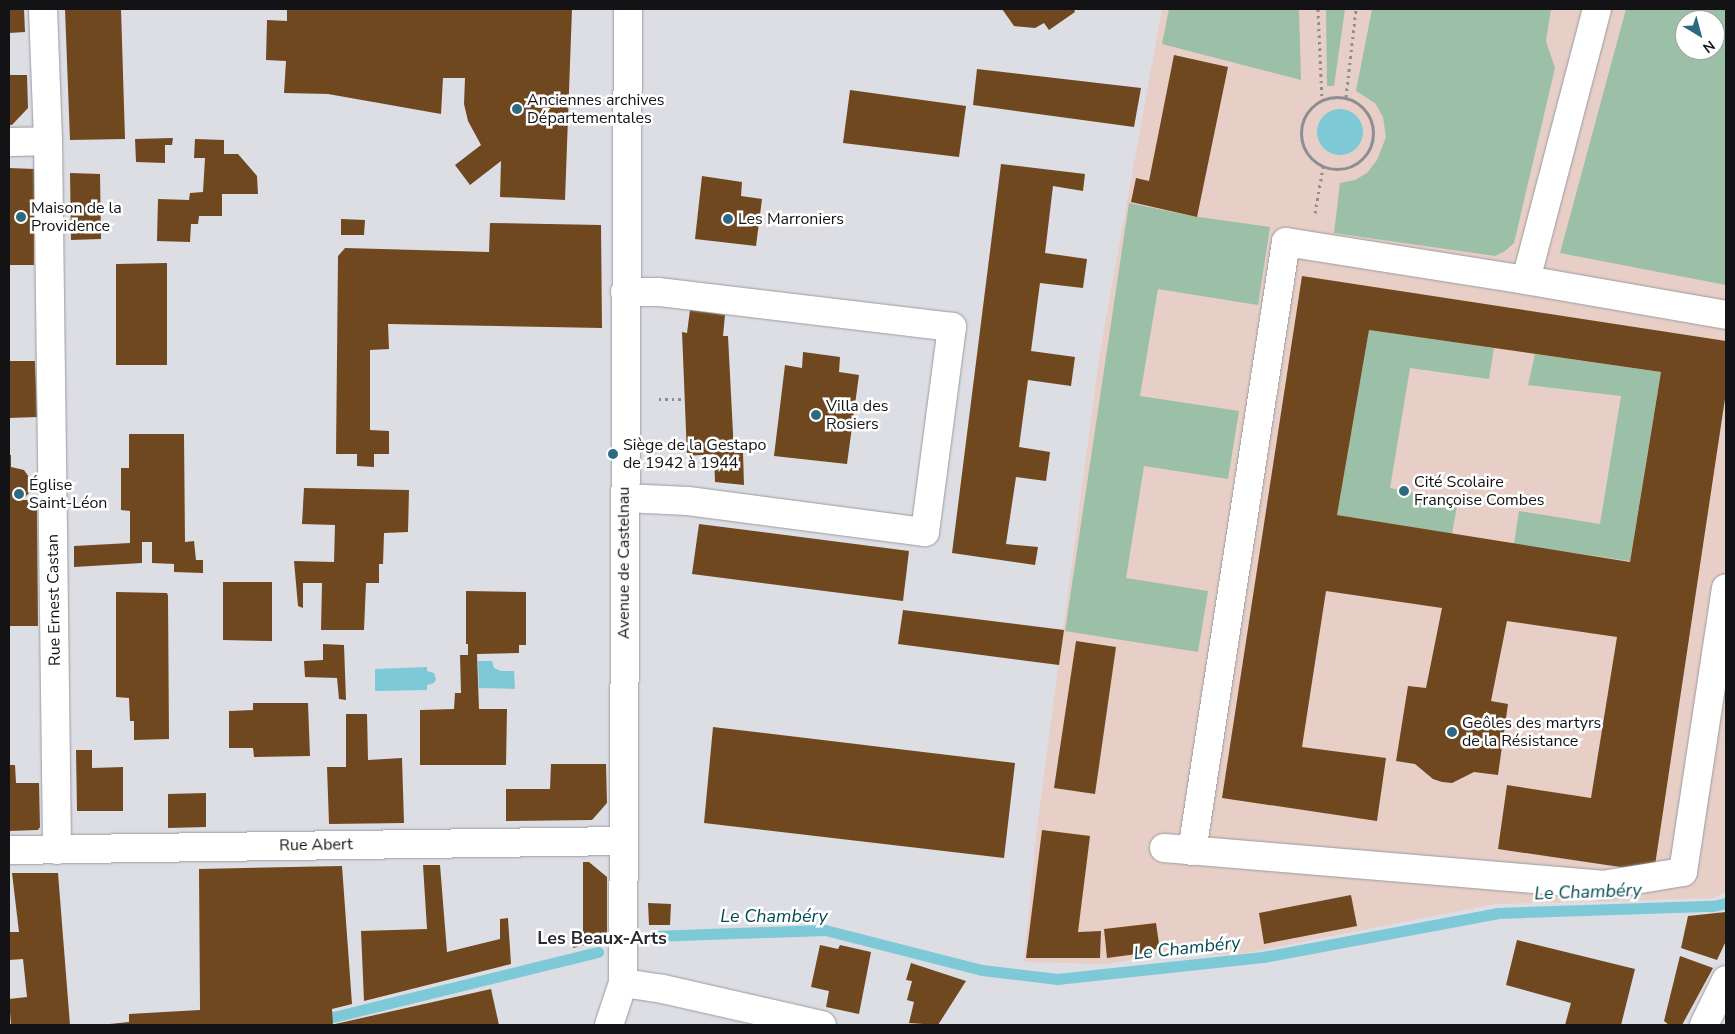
<!DOCTYPE html>
<html>
<head>
<meta charset="utf-8">
<style>
	body { margin:0 }
	#map { position:relative; width:1735px; height:1034px; overflow:hidden; background:#dddde4; font-family:"Nunito Sans",sans-serif }
	div>[style] { position:absolute }
	[style*='--x'] { left:calc(var(--x)*1px); top:calc(var(--y)*1px); width:calc(var(--w)*1px); rotate:calc(var(--a)*1deg) }
	.education>* { inset:0; background:#e7cec6 }
	.green>* { inset:0; background:#9bbfa7 }
	.water>* { inset:0; background:#7dc9d7 }
	.round { border-radius:50% }
	.stream>* { height:11px; margin:-5.5px; padding:0 5.5px; transform-origin:5.5px; border-radius:5.5px; background:#7dc9d7 }
	.building>* { inset:0; background:#70481f }
	.path>* { height:3px; margin-top:-1.5px; transform-origin:0; background:repeating-linear-gradient(90deg,#8d8d92 0 2.5px,transparent 0 6.5px) }
	.path>.ring { margin:-1.5px; padding:0; box-sizing:content-box; background:none; border:3px solid #8d8d92; border-radius:50% }
	.roads { filter:drop-shadow(0 0 1px #9a9aa0) drop-shadow(0 0 1px #9a9aa0) }
	.minor>* { height:28px; margin:-14px; padding:0 14px; transform-origin:14px; border-radius:14px; background:#fff }
	.dots>* { width:14px; height:14px; translate:-50% -50%; box-sizing:border-box; border:2px solid #fff; border-radius:50% }
	span { translate:-50% -50%; white-space:nowrap; text-align:center; line-height:1.15; -webkit-text-stroke:5px #fff; paint-order:stroke }
	.poi-label { font-size:16px; color:#131315 }
	.left { translate:0 -50%; text-align:left }
	.street-label { font-size:16px; color:#131315 }
	.water-label { font-size:18px; color:#014a54; font-style:italic }
	.neighbourhood-label { font-size:18px; color:#29292e; font-weight:700 }
	.frame { position:absolute; inset:0; border:10px solid #131315; pointer-events:none }
	.north { position:absolute; left:1675px; top:10px; width:50px; height:50px; box-sizing:border-box; background:#fff; border:1px solid #a1a1a1; border-radius:50%; rotate:143deg; font-size:14px; font-weight:700; line-height:20px; text-align:center; color:#131315 }
	.north::after { content:''; display:block; margin:auto; width:18px; height:22px; background:#2d6a81; clip-path:polygon(50% 0,100% 100%,50% 72%,0 100%) }
</style>
</head>
<body>
<div id="map">
	<div class="education">
		<div style="clip-path:polygon(evenodd,1162px 9px,1726px 9px,1726px 892px,1713px 898px,1495px 904px,1240px 954px,1161px 955px,1106px 964px,1024px 962px,1037px 828px,1100px 352px,1162px 9px,1685px 20px,1715px 20px,1715px 50px,1685px 50px,1685px 20px)"></div>
	</div>
	<div class="green">
		<div style="clip-path:polygon(1169px 9px,1299px 9px,1301px 80px,1162px 44px)"></div>
		<div style="clip-path:polygon(1326px 9px,1345px 9px,1334px 86px,1327px 86px)"></div>
		<div style="clip-path:polygon(1372px 9px,1551px 9px,1546px 41px,1555px 68px,1514px 243px,1505px 251px,1495px 256px,1334px 233px,1340px 183px,1355px 180px,1367px 173px,1377px 160px,1386px 137px,1383px 117px,1375px 103px,1356px 91px)"></div>
		<div style="clip-path:polygon(evenodd,1626px 9px,1726px 9px,1726px 285px,1560px 253px,1626px 9px,1685px 20px,1715px 20px,1715px 50px,1685px 50px,1685px 20px)"></div>
		<div style="clip-path:polygon(1129px 203px,1192px 216px,1270px 227px,1258px 305px,1158px 289px,1140px 396px,1239px 411px,1228px 479px,1144px 466px,1126px 578px,1208px 591px,1198px 652px,1065px 631px)"></div>
		<div style="clip-path:polygon(1369px 330px,1494px 348px,1489px 379px,1410px 368px,1390px 488px,1458px 500px,1452px 534px,1337px 515px)"></div>
		<div style="clip-path:polygon(1535px 354px,1661px 372px,1630px 561px,1514px 544px,1519px 511px,1600px 524px,1621px 396px,1528px 385px)"></div>
	</div>
	<div class="water">
		<div class="round" style="left:1317px;top:109px;width:46px;height:46px"></div>
		<div style="clip-path:polygon(478px 661px,492px 661px,494px 668px,501px 671px,514px 671px,515px 689px,479px 688px)"></div>
		<div style="clip-path:polygon(427px 667px,427px 671px,434px 673px,436px 679px,434px 683px,427px 685px,427px 690px,375px 691px,375px 669px)"></div>
	</div>
	<div class="stream">
		<div style="--x:652;--y:936;--w:173;--a:-2"></div>
		<div style="--x:825;--y:930;--w:162;--a:14.3"></div>
		<div style="--x:982;--y:970;--w:76;--a:6.8"></div>
		<div style="--x:1057;--y:979;--w:207;--a:-6.1"></div>
		<div style="--x:1263;--y:957;--w:238;--a:-10.6"></div>
		<div style="--x:1497;--y:913;--w:216;--a:-1.9"></div>
		<div style="--x:1713;--y:906;--w:13;--a:-13"></div>
		<div style="--x:333;--y:1017;--w:273;--a:-13.8"></div>
	</div>
	<div class="building">
		<div style="clip-path:polygon(9px 9px,24px 9px,25px 32px,9px 33px)"></div>
		<div style="clip-path:polygon(65px 9px,121px 9px,125px 139px,70px 140px)"></div>
		<div style="clip-path:polygon(287px 9px,572px 9px,565px 200px,500px 197px,501px 161px,470px 185px,455px 165px,481px 145px,468px 121px,464px 104px,465px 78px,443px 78px,441px 114px,328px 94px,284px 93px,286px 61px,266px 60px,267px 20px,287px 21px)"></div>
		<div style="clip-path:polygon(1002px 9px,1074px 9px,1075px 12px,1049px 30px,1044px 23px,1035px 28px,1014px 26px)"></div>
		<div style="clip-path:polygon(1174px 55px,1228px 67px,1197px 217px,1131px 202px,1136px 178px,1149px 181px)"></div>
		<div style="clip-path:polygon(977px 69px,1141px 88px,1134px 127px,973px 105px)"></div>
		<div style="clip-path:polygon(9px 75px,27px 75px,28px 108px,12px 125px,9px 125px)"></div>
		<div style="clip-path:polygon(850px 90px,966px 106px,959px 157px,843px 143px)"></div>
		<div style="clip-path:polygon(173px 138px,172px 145px,165px 145px,165px 163px,136px 162px,135px 139px)"></div>
		<div style="clip-path:polygon(195px 139px,224px 140px,224px 154px,238px 154px,257px 176px,258px 194px,222px 194px,222px 216px,199px 216px,198px 224px,191px 224px,190px 242px,157px 241px,158px 199px,189px 200px,190px 193px,203px 192px,205px 158px,194px 158px)"></div>
		<div style="clip-path:polygon(1001px 164px,1085px 174px,1083px 191px,1053px 186px,1045px 253px,1087px 259px,1083px 288px,1040px 283px,1031px 351px,1075px 357px,1071px 386px,1028px 380px,1019px 447px,1050px 452px,1046px 481px,1016px 477px,1006px 544px,1038px 547px,1035px 565px,952px 553px)"></div>
		<div style="clip-path:polygon(9px 168px,34px 169px,34px 265px,9px 265px)"></div>
		<div style="clip-path:polygon(70px 173px,100px 174px,101px 239px,71px 240px)"></div>
		<div style="clip-path:polygon(702px 176px,742px 182px,741px 196px,762px 199px,756px 246px,695px 239px)"></div>
		<div style="clip-path:polygon(341px 219px,365px 220px,364px 235px,341px 235px)"></div>
		<div style="clip-path:polygon(490px 223px,601px 225px,602px 328px,388px 324px,389px 349px,370px 350px,370px 430px,389px 431px,389px 454px,374px 454px,374px 467px,357px 466px,357px 454px,336px 454px,338px 256px,345px 248px,489px 252px)"></div>
		<div style="clip-path:polygon(167px 263px,167px 365px,116px 365px,116px 264px)"></div>
		<div style="clip-path:polygon(evenodd,1302px 276px,1726px 341px,1726px 392px,1654px 872px,1498px 849px,1507px 785px,1591px 798px,1617px 637px,1507px 621px,1491px 701px,1508px 704px,1498px 775px,1474px 772px,1452px 783px,1442px 782px,1433px 779px,1415px 764px,1396px 761px,1408px 686px,1426px 688px,1442px 608px,1326px 591px,1302px 747px,1386px 758px,1377px 821px,1222px 798px,1302px 276px,1369px 330px,1661px 372px,1630px 562px,1337px 515px,1369px 330px)"></div>
		<div style="clip-path:polygon(690px 310px,725px 315px,723px 336px,728px 336px,734px 453px,743px 453px,744px 485px,715px 482px,714px 454px,687px 456px,682px 332px,687px 333px)"></div>
		<div style="clip-path:polygon(803px 352px,840px 357px,839px 372px,859px 375px,847px 464px,774px 456px,785px 365px,802px 368px)"></div>
		<div style="clip-path:polygon(9px 361px,35px 361px,37px 417px,9px 418px)"></div>
		<div style="clip-path:polygon(129px 434px,184px 434px,185px 542px,194px 541px,196px 560px,203px 560px,203px 573px,174px 572px,174px 564px,152px 563px,152px 542px,142px 542px,142px 563px,74px 567px,74px 546px,130px 543px,130px 511px,121px 510px,121px 468px,129px 468px)"></div>
		<div style="clip-path:polygon(9px 455px,11px 455px,11px 467px,24px 470px,31px 480px,31px 491px,22px 500px,37px 500px,38px 626px,9px 626px)"></div>
		<div style="clip-path:polygon(304px 488px,409px 490px,408px 532px,384px 533px,383px 564px,379px 564px,379px 583px,366px 583px,364px 630px,321px 630px,322px 583px,303px 583px,303px 608px,298px 606px,294px 561px,334px 562px,335px 525px,302px 524px)"></div>
		<div style="clip-path:polygon(699px 524px,909px 551px,903px 601px,692px 574px)"></div>
		<div style="clip-path:polygon(223px 582px,272px 582px,272px 641px,223px 640px)"></div>
		<div style="clip-path:polygon(466px 591px,526px 592px,526px 645px,519px 645px,519px 653px,477px 654px,479px 709px,507px 709px,506px 765px,420px 765px,420px 710px,454px 709px,455px 693px,461px 693px,460px 655px,468px 655px,468px 644px,466px 644px)"></div>
		<div style="clip-path:polygon(116px 592px,167px 593px,168px 596px,169px 739px,134px 740px,134px 721px,130px 721px,129px 698px,116px 697px)"></div>
		<div style="clip-path:polygon(903px 610px,1064px 630px,1059px 665px,898px 644px)"></div>
		<div style="clip-path:polygon(1076px 641px,1116px 647px,1095px 794px,1054px 788px)"></div>
		<div style="clip-path:polygon(323px 644px,344px 645px,346px 700px,339px 699px,337px 678px,305px 677px,304px 661px,323px 660px)"></div>
		<div style="clip-path:polygon(253px 703px,308px 703px,310px 756px,254px 757px,253px 748px,229px 748px,229px 711px,253px 710px)"></div>
		<div style="clip-path:polygon(346px 714px,367px 714px,368px 760px,402px 758px,404px 823px,329px 824px,327px 767px,346px 767px)"></div>
		<div style="clip-path:polygon(713px 727px,1015px 763px,1004px 858px,704px 823px)"></div>
		<div style="clip-path:polygon(76px 750px,92px 750px,92px 768px,123px 767px,123px 811px,77px 811px)"></div>
		<div style="clip-path:polygon(551px 764px,606px 764px,607px 803px,592px 820px,506px 821px,506px 789px,550px 789px)"></div>
		<div style="clip-path:polygon(9px 765px,15px 765px,16px 783px,39px 783px,40px 827px,38px 830px,9px 831px)"></div>
		<div style="clip-path:polygon(206px 793px,206px 827px,168px 828px,168px 794px)"></div>
		<div style="clip-path:polygon(1042px 830px,1090px 836px,1078px 932px,1101px 931px,1100px 958px,1026px 958px)"></div>
		<div style="clip-path:polygon(583px 862px,589px 862px,607px 877px,607px 939px,573px 948px,573px 934px,583px 934px)"></div>
		<div style="clip-path:polygon(423px 865px,440px 865px,447px 952px,500px 939px,500px 919px,508px 918px,511px 964px,364px 1001px,361px 931px,427px 929px)"></div>
		<div style="clip-path:polygon(342px 866px,352px 1004px,332px 1009px,333px 1025px,100px 1025px,129px 1022px,129px 1014px,200px 1010px,199px 869px)"></div>
		<div style="clip-path:polygon(12px 873px,58px 873px,70px 1025px,11px 1025px,9px 999px,27px 997px,23px 959px,9px 960px,9px 932px,19px 932px)"></div>
		<div style="clip-path:polygon(1351px 895px,1357px 926px,1264px 944px,1259px 913px)"></div>
		<div style="clip-path:polygon(648px 903px,671px 904px,670px 925px,649px 925px)"></div>
		<div style="clip-path:polygon(1726px 912px,1726px 941px,1717px 960px,1681px 948px,1688px 916px)"></div>
		<div style="clip-path:polygon(1156px 923px,1160px 951px,1107px 958px,1104px 929px)"></div>
		<div style="clip-path:polygon(1517px 940px,1635px 969px,1621px 1025px,1565px 1025px,1571px 1003px,1506px 985px)"></div>
		<div style="clip-path:polygon(820px 945px,838px 949px,840px 945px,871px 952px,859px 1014px,826px 1007px,829px 991px,811px 987px)"></div>
		<div style="clip-path:polygon(1680px 956px,1713px 968px,1682px 1025px,1669px 1025px,1664px 1021px)"></div>
		<div style="clip-path:polygon(911px 963px,966px 981px,938px 1025px,909px 1023px,914px 1002px,907px 1000px,912px 981px,906px 980px)"></div>
		<div style="clip-path:polygon(491px 989px,499px 1025px,335px 1025px,335px 1024px)"></div>
	</div>
	<div class="path">
		<div style="--x:1318;--y:9;--w:90;--a:87.5"></div>
		<div class="ring" style="left:1301px;top:97px;width:69px;height:69px"></div>
		<div style="--x:1346;--y:97;--w:89;--a:-83.5"></div>
		<div style="--x:1315;--y:213;--w:47;--a:-80.1"></div>
		<div style="--x:659;--y:399;--w:25;--a:0"></div>
	</div>
	<div class="roads">
		<div class="minor">
			<div style="--x:43;--y:9;--w:132;--a:87.8"></div>
			<div style="--x:48;--y:141;--w:709;--a:89.27"></div>
			<div style="--x:1597;--y:9;--w:280;--a:104.7"></div>
			<div style="--x:1526;--y:280;--w:203;--a:9.9"></div>
			<div style="--x:9;--y:142;--w:39;--a:-1"></div>
			<div style="--x:625;--y:498;--w:63;--a:2.7"></div>
			<div style="--x:688;--y:501;--w:239;--a:7.5"></div>
			<div style="--x:925;--y:532;--w:207;--a:-82.5"></div>
			<div style="--x:952;--y:327;--w:296;--a:-173.2"></div>
			<div style="--x:658;--y:292;--w:33;--a:180"></div>
			<div style="--x:1164;--y:848;--w:440;--a:4.8"></div>
			<div style="--x:1602;--y:885;--w:82;--a:-9.1"></div>
			<div style="--x:1683;--y:872;--w:287;--a:-81.4"></div>
			<div style="--x:9;--y:850;--w:614;--a:-0.84"></div>
			<div style="--x:1192;--y:851;--w:616;--a:-81.23"></div>
			<div style="--x:1286;--y:242;--w:243;--a:9"></div>
			<div style="--x:623;--y:983;--w:40;--a:8.5"></div>
			<div style="--x:663;--y:989;--w:163;--a:12.8"></div>
			<div style="--x:609;--y:1025;--w:44;--a:-71.6"></div>
			<div style="--x:623;--y:983;--w:974;--a:-89.71"></div>
			<div style="--x:1704;--y:1025;--w:50;--a:-63.9"></div>
		</div>
	</div>
	<div class="dots">
		<div style="left:517px;top:109px;background:#2d6a81"></div>
		<div style="left:21px;top:217px;background:#2d6a81"></div>
		<div style="left:728px;top:219px;background:#2d6a81"></div>
		<div style="left:816px;top:415px;background:#2d6a81"></div>
		<div style="left:613px;top:454px;background:#2d6a81"></div>
		<div style="left:1404px;top:491px;background:#2d6a81"></div>
		<div style="left:19px;top:494px;background:#2d6a81"></div>
		<div style="left:1452px;top:732px;background:#2d6a81"></div>
	</div>
	<div class="poi-label">
		<span class="left" style="left:527px;top:109px">Anciennes archives<br>Départementales</span>
		<span class="left" style="left:31px;top:217px">Maison de la<br>Providence</span>
		<span class="left" style="left:738px;top:219px">Les Marroniers</span>
		<span class="left" style="left:826px;top:415px">Villa des<br>Rosiers</span>
		<span class="left" style="left:623px;top:454px">Siège de la Gestapo<br>de 1942 à 1944</span>
		<span class="left" style="left:1414px;top:491px">Cité Scolaire<br>Françoise Combes</span>
		<span class="left" style="left:29px;top:494px">Église<br>Saint-Léon</span>
		<span class="left" style="left:1462px;top:732px">Geôles des martyrs<br>de la Résistance</span>
	</div>
	<div class="street-label">
		<span style="left:624px;top:563px;rotate:-90deg">Avenue de Castelnau</span>
		<span style="left:54px;top:600px;rotate:-91deg">Rue Ernest Castan</span>
		<span style="left:316px;top:845px;rotate:-1deg">Rue Abert</span>
	</div>
	<div class="water-label">
		<span style="left:1588px;top:892px;rotate:-2deg">Le Chambéry</span>
		<span style="left:774px;top:916px">Le Chambéry</span>
		<span style="left:1187px;top:948px;rotate:-6deg">Le Chambéry</span>
	</div>
	<div class="neighbourhood-label">
		<span style="left:602px;top:938px">Les Beaux-Arts</span>
	</div>
	<div class="frame"></div>
	<div class="north">N</div>
</div>
</body>
</html>
